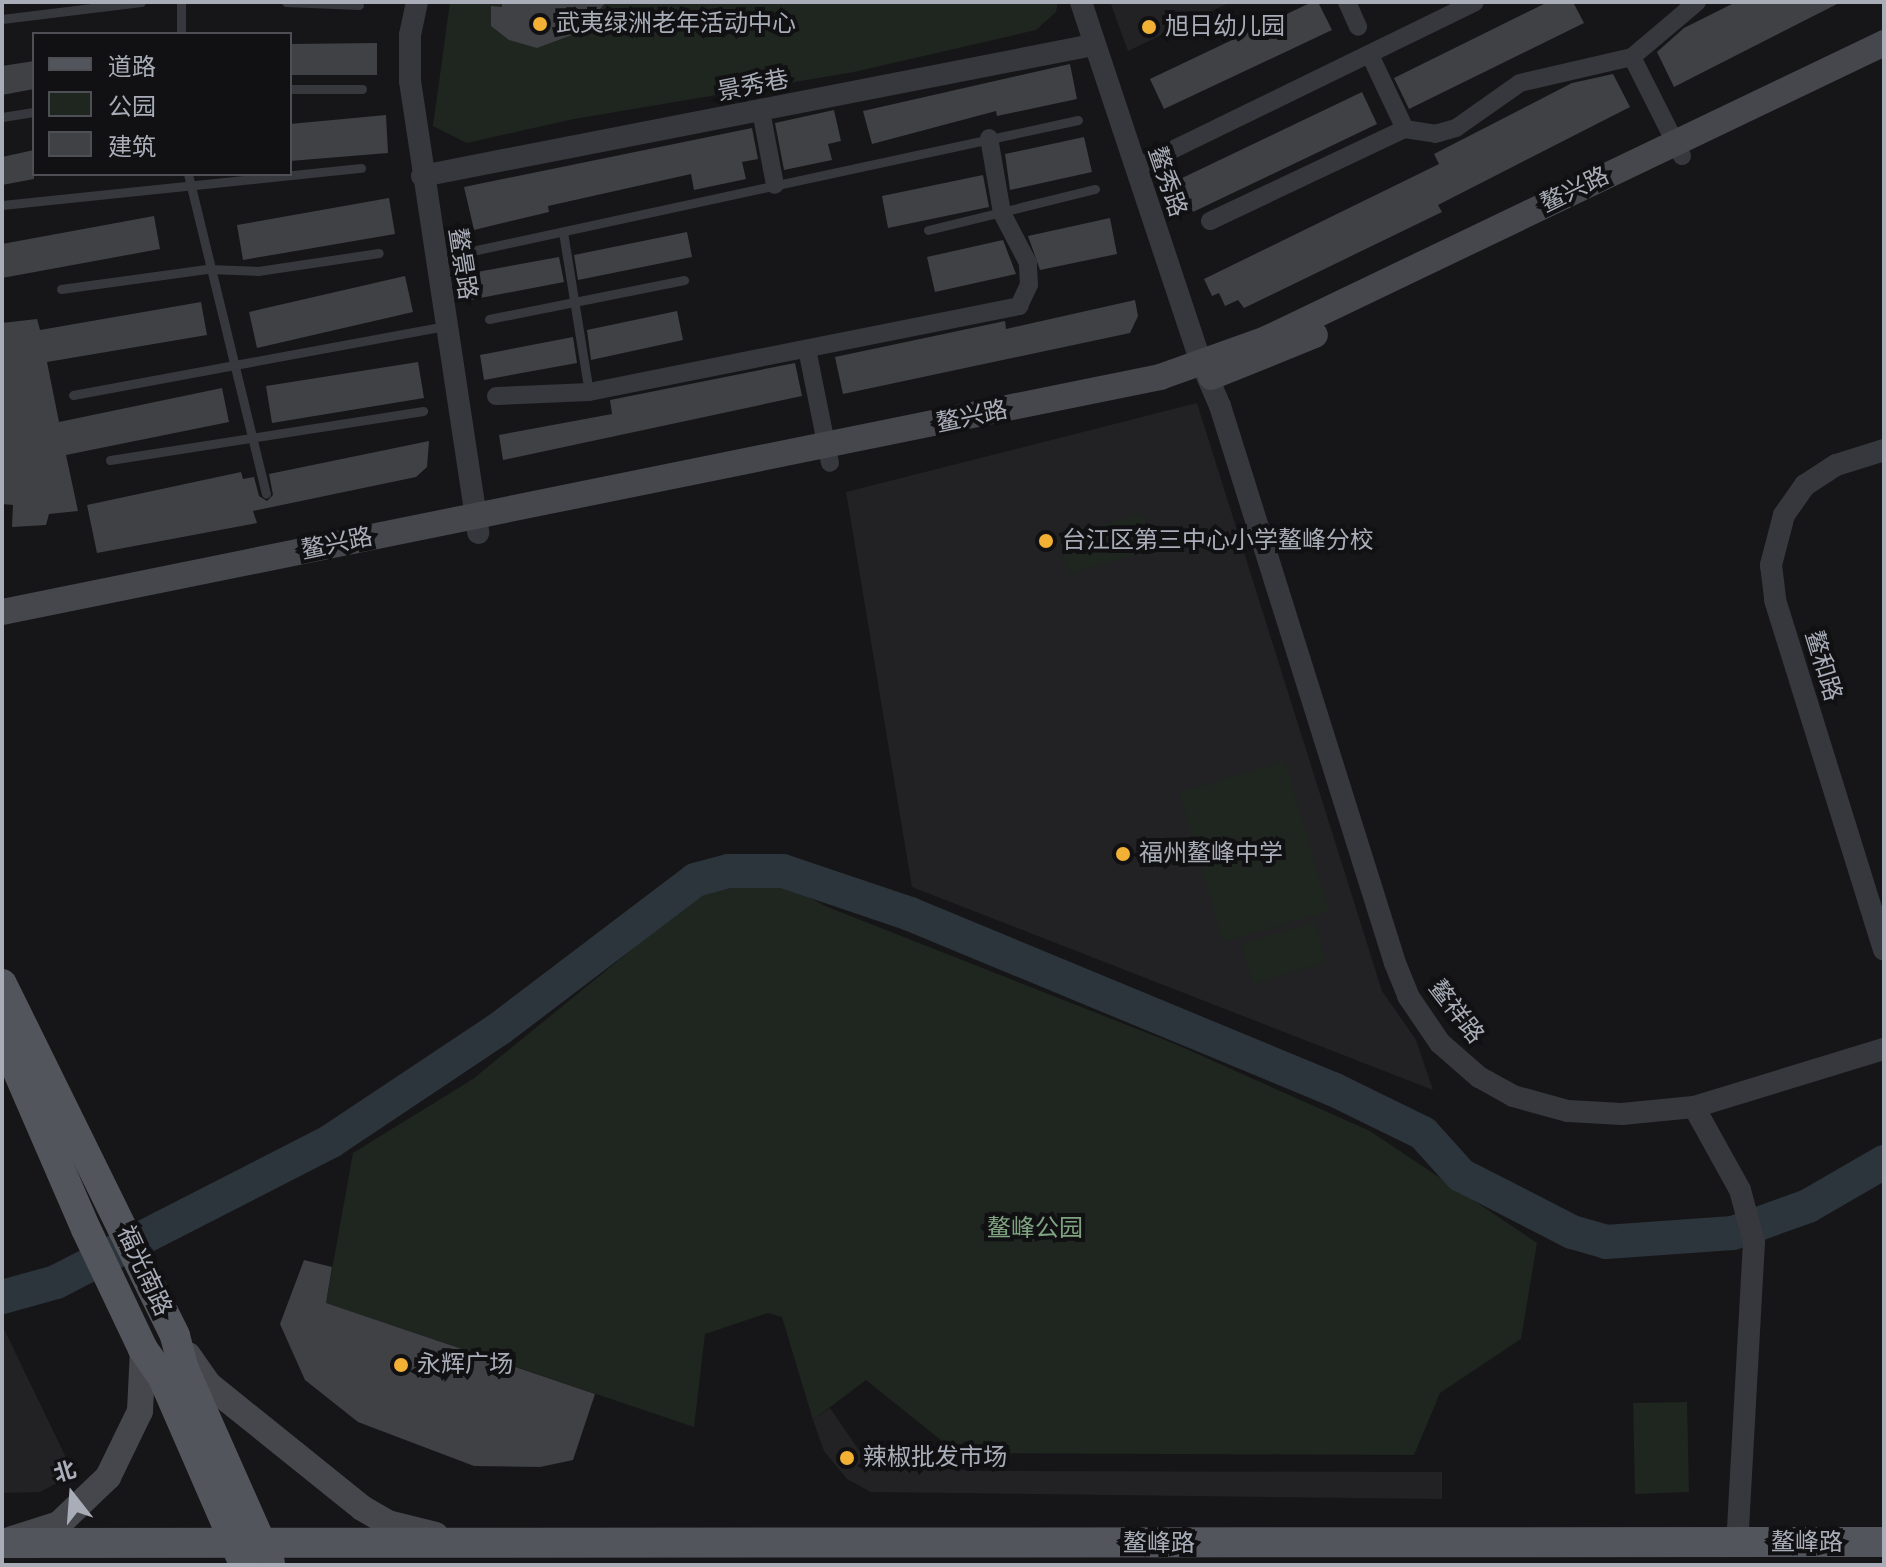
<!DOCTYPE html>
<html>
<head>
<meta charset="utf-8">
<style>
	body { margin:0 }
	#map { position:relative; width:1886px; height:1567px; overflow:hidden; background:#161618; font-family:"Work Sans","Noto Sans SC",sans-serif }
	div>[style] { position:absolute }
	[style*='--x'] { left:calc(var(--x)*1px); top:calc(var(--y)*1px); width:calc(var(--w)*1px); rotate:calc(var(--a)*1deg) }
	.built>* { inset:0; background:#222225 }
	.green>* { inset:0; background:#1e261f }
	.river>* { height:34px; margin:-17px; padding:0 17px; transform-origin:17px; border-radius:17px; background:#2c353c }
	.building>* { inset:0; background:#404145 }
	.service>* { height:9px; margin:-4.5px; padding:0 4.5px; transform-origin:4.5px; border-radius:4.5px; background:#37383d }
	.minor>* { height:18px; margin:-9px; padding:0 9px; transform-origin:9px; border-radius:9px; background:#37383d }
	.tertiary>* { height:22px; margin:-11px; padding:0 11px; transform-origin:11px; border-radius:11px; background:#37383d }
	.secondary>* { height:26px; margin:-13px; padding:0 13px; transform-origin:13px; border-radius:13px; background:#45474d }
	.primary>* { height:30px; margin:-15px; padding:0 15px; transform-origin:15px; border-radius:15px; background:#53555c }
	.dots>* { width:22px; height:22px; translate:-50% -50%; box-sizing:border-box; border:4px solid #111113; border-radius:50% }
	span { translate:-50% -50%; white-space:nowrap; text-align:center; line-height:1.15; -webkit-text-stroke:8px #111113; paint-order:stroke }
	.poi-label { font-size:24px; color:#a8adb8 }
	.left { translate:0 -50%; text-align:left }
	.street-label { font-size:24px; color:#a8adb8 }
	.park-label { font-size:24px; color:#7fa381 }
	.frame { position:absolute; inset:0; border:4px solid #a8adb8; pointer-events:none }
	.legend { position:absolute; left:32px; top:32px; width:260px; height:144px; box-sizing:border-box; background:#111113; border:2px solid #4d4f55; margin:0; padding:10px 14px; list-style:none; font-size:24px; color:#a8adb8 }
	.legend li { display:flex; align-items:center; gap:16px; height:40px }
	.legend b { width:40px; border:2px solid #4d4f55 }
	.north { position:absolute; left:32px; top:1455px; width:80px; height:80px; -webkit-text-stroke:6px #111113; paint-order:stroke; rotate:343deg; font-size:22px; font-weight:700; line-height:32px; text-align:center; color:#a8adb8 }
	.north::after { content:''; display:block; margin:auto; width:28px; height:36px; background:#a8adb8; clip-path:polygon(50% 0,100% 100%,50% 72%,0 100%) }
</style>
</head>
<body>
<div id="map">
	<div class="built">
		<div style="clip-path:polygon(1110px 2px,1231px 2px,1128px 51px)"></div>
		<div style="clip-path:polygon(1197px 403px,1382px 991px,1416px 1040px,1433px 1090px,912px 887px,846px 492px)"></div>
		<div style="clip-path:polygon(2px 1325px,74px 1474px,40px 1492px,2px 1493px)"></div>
		<div style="clip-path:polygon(830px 1408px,869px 1465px,984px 1471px,1442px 1472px,1442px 1499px,871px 1492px,847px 1479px,824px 1451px,813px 1420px)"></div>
	</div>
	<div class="green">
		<div style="clip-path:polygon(450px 2px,1058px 2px,1056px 12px,1036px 30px,854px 72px,574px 119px,467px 143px,433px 126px)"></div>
		<div style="clip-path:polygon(1142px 513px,1153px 549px,1069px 574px,1058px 538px)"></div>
		<div style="clip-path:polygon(1285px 761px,1329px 911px,1223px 942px,1179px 792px)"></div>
		<div style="clip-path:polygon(760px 882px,792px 888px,825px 906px,1175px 1044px,1370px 1131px,1537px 1243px,1521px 1339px,1440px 1393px,1414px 1455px,957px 1453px,866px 1380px,813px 1420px,782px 1317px,768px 1313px,705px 1334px,694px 1427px,326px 1303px,353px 1153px,473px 1079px,700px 894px)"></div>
		<div style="clip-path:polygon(1315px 922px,1326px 962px,1253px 984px,1241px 944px)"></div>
		<div style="clip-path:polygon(1687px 1402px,1689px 1492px,1635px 1494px,1633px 1403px)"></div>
	</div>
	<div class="river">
		<div style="--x:2;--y:1297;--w:56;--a:-15.5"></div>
		<div style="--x:56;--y:1282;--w:309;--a:-27.1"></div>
		<div style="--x:331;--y:1141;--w:202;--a:-33.7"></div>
		<div style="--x:499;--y:1029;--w:246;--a:-37.2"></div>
		<div style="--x:695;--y:880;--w:35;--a:-15"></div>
		<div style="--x:729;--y:871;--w:54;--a:0"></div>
		<div style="--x:783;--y:871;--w:134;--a:18.7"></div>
		<div style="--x:910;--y:914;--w:458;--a:22.5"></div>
		<div style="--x:1333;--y:1089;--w:100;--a:26.1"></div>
		<div style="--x:1423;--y:1133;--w:57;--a:47.9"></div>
		<div style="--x:1461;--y:1175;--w:125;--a:27.2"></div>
		<div style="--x:1572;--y:1232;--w:35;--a:16"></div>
		<div style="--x:1606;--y:1242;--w:127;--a:-4.1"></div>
		<div style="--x:1733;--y:1233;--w:80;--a:-19.8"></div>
		<div style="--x:1808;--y:1206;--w:88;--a:-30.1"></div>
	</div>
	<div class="building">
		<div style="clip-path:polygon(502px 2px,606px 2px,580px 32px,537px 48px,509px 40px,491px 26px,491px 6px,502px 7px)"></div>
		<div style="clip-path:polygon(1312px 2px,1318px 2px,1332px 30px,1164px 109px,1150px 79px)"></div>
		<div style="clip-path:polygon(1548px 2px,1573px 2px,1584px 23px,1409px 109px,1394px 78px)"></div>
		<div style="clip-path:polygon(1736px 2px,1841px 2px,1674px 87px,1657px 52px,1684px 28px)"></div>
		<div style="clip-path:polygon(377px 43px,377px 75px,290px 75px,290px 44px)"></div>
		<div style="clip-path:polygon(34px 61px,34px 89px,2px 95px,2px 66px)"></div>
		<div style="clip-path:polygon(1070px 64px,1077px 99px,997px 116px,996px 111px,872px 144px,863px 111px)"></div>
		<div style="clip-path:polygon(1613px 74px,1630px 107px,1438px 205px,1442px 212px,1244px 308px,1238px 300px,1225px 306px,1219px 293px,1212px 296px,1204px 279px,1439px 164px,1434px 154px,1572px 83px)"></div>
		<div style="clip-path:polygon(1362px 92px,1377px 124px,1193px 212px,1178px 180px)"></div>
		<div style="clip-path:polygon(834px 110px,841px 141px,828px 144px,832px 160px,784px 170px,775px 123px)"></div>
		<div style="clip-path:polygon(386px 115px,388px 153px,290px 161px,290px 124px)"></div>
		<div style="clip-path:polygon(752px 128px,758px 159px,742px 162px,746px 179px,694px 190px,691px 174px,548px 206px,549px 212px,474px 230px,464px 187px)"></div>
		<div style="clip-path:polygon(1084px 137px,1092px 172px,1010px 190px,1005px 154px)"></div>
		<div style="clip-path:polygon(34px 150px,34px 179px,2px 185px,2px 157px)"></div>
		<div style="clip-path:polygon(983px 175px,989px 207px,888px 228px,882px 196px)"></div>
		<div style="clip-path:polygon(389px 198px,395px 234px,243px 260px,237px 225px)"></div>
		<div style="clip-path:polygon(154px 216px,160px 249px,2px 278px,2px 244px)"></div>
		<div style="clip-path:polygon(1110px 218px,1117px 254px,1040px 270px,1028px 236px)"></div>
		<div style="clip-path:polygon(687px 232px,692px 257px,578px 280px,574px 255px)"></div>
		<div style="clip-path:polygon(1003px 240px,1016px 274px,935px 292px,927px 257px)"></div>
		<div style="clip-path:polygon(559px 257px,564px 282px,470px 300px,466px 274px)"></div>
		<div style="clip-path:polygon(405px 276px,413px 312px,257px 348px,249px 312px)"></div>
		<div style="clip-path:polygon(1135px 300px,1138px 316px,1130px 333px,843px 394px,835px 357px,1005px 321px,1006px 329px)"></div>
		<div style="clip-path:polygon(201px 302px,207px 335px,47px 362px,59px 422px,222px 388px,229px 422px,66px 455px,78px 511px,49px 514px,46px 525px,12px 527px,13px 505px,2px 504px,2px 323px,37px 319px,40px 330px)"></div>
		<div style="clip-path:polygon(677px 311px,683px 340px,591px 360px,587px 330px)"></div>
		<div style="clip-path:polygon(573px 337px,577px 363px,484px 380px,480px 355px)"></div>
		<div style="clip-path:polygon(418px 362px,424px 398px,272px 423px,266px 386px)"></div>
		<div style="clip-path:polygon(795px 363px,802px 396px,503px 460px,499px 435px,612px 414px,610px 400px)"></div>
		<div style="clip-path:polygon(429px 441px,427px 467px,416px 477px,253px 511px,257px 523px,97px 553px,87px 505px,241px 472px,243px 479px,254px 477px,259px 496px,267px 501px,273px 495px,269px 474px)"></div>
		<div style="clip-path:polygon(304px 1260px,332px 1267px,326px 1303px,595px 1394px,573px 1460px,540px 1467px,474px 1466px,358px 1422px,305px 1380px,280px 1324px)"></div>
	</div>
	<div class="service">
		<div style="--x:181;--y:2;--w:32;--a:90"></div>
		<div style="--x:286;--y:2;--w:73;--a:2.4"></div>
		<div style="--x:2;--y:19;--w:140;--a:-7"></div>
		<div style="--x:290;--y:89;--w:72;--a:0"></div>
		<div style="--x:2;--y:117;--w:32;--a:-9"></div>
		<div style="--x:188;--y:174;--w:329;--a:76.3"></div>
		<div style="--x:2;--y:205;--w:361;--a:-5.9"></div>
		<div style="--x:928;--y:230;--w:172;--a:-13.8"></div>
		<div style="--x:563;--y:232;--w:162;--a:80.8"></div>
		<div style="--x:472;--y:251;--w:620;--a:-12.2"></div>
		<div style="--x:61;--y:289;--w:147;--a:-7.8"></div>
		<div style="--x:207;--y:269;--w:51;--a:2.2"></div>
		<div style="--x:258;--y:271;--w:122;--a:-8.5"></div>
		<div style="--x:489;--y:319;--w:199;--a:-11.3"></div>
		<div style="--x:73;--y:395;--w:378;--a:-10.5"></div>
		<div style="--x:110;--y:460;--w:317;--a:-8.9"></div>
	</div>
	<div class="minor">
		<div style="--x:1347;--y:2;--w:27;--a:66"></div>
		<div style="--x:1370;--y:55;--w:82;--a:64.7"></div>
		<div style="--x:1632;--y:57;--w:111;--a:63.2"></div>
		<div style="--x:761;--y:111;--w:75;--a:79.3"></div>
		<div style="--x:1135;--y:168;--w:378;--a:-26"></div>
		<div style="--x:1210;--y:221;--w:216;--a:-25.3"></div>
		<div style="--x:1405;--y:129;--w:30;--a:9"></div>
		<div style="--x:1435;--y:134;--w:22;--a:-16"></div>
		<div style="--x:1456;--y:128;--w:78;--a:-35.1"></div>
		<div style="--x:1520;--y:83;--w:115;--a:-13.1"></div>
		<div style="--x:1632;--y:57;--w:85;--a:-40.2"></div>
		<div style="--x:807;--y:349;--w:116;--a:78.6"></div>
		<div style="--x:496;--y:396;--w:93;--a:-2.5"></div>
		<div style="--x:589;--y:392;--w:439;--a:-11.3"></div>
		<div style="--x:1019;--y:306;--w:23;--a:-65"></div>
		<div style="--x:1029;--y:285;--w:22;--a:-93"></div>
		<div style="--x:1028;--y:263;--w:56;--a:-117.5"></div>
		<div style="--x:1002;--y:213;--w:76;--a:-99.8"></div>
	</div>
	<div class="tertiary">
		<div style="--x:417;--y:2;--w:34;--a:102"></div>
		<div style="--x:410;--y:35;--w:46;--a:90"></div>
		<div style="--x:410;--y:81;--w:457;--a:81.4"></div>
		<div style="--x:1081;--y:2;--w:379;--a:71.6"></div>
		<div style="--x:1201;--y:362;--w:48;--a:66.6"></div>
		<div style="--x:1220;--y:406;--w:584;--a:72.56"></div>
		<div style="--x:1395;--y:963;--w:35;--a:68"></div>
		<div style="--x:1408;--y:996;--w:57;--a:55.8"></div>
		<div style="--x:1440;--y:1043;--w:52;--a:41.1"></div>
		<div style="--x:1479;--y:1077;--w:39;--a:29"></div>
		<div style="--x:1513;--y:1096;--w:57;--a:15.3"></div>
		<div style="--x:1568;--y:1111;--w:54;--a:3.2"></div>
		<div style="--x:1622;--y:1114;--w:72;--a:-5.6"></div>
		<div style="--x:1694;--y:1107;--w:199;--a:-17"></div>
		<div style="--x:422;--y:176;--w:684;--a:-11.05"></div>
		<div style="--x:1884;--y:450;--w:50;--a:162.6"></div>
		<div style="--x:1836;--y:465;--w:37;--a:147"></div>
		<div style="--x:1805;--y:485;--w:37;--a:125"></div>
		<div style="--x:1784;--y:515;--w:52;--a:104.6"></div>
		<div style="--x:1771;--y:565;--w:35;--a:83"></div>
		<div style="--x:1775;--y:600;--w:366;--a:72.7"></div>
		<div style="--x:1694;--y:1107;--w:95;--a:61"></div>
		<div style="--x:1740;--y:1190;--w:54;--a:74.9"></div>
		<div style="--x:1754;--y:1242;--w:301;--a:93.2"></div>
	</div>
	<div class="secondary">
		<div style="--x:1211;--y:377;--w:112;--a:-22"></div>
		<div style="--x:2;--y:612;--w:1182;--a:-11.47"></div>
		<div style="--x:1160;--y:377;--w:113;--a:-19.7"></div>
		<div style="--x:1266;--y:339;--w:685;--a:-25.59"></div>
		<div style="--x:188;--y:1355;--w:35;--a:55"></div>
		<div style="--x:208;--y:1384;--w:198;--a:38.8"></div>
		<div style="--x:362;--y:1508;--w:30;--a:30"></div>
		<div style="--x:388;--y:1523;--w:49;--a:14"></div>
		<div style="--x:12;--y:1539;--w:49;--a:-17.7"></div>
		<div style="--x:59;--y:1524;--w:68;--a:-43.8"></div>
		<div style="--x:108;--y:1477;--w:73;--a:-64.1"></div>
		<div style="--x:140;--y:1411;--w:62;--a:-87.2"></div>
	</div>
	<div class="primary">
		<div style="--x:2;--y:984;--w:392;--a:63.8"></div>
		<div style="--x:175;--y:1336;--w:34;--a:75"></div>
		<div style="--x:184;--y:1369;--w:212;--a:66.1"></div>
		<div style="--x:2;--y:1035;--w:211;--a:66.6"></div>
		<div style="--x:86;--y:1229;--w:133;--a:64.6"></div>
		<div style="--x:143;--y:1349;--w:35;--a:55"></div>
		<div style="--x:163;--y:1378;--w:198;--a:66.5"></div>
		<div style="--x:2;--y:1543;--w:1882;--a:-0.03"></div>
	</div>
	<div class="dots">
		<div style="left:540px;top:24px;background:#f2b134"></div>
		<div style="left:1149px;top:27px;background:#f2b134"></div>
		<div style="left:1046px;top:541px;background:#f2b134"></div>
		<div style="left:1123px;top:854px;background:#f2b134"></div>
		<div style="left:401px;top:1365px;background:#f2b134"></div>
		<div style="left:847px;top:1458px;background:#f2b134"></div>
	</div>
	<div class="poi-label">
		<span class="left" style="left:556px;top:24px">武夷绿洲老年活动中心</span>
		<span class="left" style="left:1165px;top:27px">旭日幼儿园</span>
		<span class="left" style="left:1062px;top:541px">台江区第三中心小学鳌峰分校</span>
		<span class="left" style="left:1139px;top:854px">福州鳌峰中学</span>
		<span class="left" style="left:417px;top:1365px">永辉广场</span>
		<span class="left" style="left:863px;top:1458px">辣椒批发市场</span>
	</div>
	<div class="street-label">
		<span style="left:753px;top:86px;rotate:-11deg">景秀巷</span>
		<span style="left:1167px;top:182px;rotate:71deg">鳌秀路</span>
		<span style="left:1575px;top:190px;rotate:-26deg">鳌兴路</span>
		<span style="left:462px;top:264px;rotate:81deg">鳌景路</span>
		<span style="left:972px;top:417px;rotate:-12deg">鳌兴路</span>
		<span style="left:337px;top:544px;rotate:-12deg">鳌兴路</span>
		<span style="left:1823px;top:666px;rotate:73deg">鳌和路</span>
		<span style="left:1456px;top:1012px;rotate:52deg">鳌祥路</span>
		<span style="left:144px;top:1271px;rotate:65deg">福光南路</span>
		<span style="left:1807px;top:1543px">鳌峰路</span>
		<span style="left:1159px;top:1544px">鳌峰路</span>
	</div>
	<div class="park-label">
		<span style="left:1035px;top:1229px">鳌峰公园</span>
	</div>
	<div class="frame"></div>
	<ul class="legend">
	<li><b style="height:10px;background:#53555c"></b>道路</li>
	<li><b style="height:22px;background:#1e261f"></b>公园</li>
	<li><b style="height:22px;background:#404145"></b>建筑</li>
	</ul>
	<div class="north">北</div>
</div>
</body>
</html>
